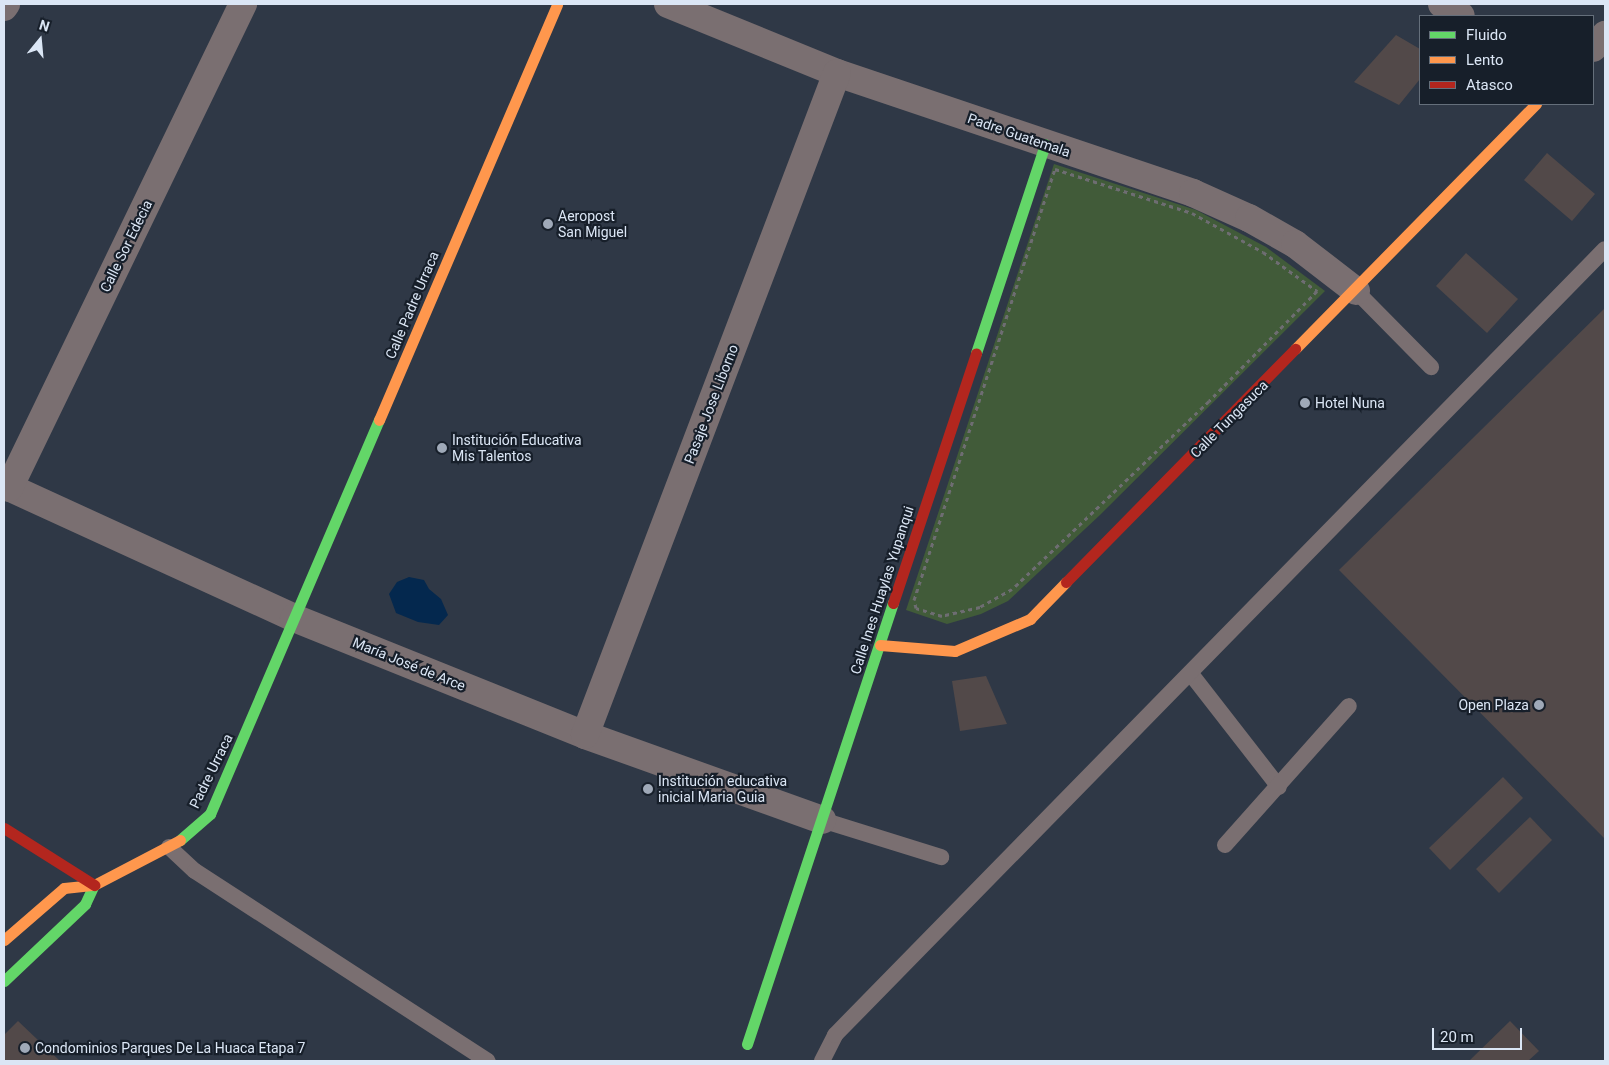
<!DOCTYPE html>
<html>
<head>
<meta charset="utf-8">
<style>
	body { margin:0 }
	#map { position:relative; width:1609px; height:1065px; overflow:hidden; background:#2f3846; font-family:Roboto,sans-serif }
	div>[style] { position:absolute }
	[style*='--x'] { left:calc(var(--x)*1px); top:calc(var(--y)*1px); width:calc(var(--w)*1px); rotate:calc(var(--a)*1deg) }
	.green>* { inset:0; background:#415b39 }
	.water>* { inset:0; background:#04284e }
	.building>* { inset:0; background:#524949 }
	.path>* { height:3px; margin-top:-1.5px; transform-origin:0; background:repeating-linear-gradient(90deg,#6e6d72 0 4px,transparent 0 8px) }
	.lane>* { height:16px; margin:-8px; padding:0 8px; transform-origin:8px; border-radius:8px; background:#7a6f71 }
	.street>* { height:28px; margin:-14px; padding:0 14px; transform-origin:14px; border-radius:14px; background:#7a6f71 }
	.fast>* { height:11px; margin:-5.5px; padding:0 5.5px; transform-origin:5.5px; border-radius:5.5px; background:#63d668 }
	.slow>* { height:11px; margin:-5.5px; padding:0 5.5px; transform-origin:5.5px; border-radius:5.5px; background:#ff974d }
	.jam>* { height:11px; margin:-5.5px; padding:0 5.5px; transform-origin:5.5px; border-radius:5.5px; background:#b3261e }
	.dots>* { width:14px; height:14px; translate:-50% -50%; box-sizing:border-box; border:2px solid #171f2a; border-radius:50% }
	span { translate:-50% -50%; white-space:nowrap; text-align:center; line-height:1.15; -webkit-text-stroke:4.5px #171f2a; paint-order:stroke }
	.street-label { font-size:14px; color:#dbe6f5 }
	.poi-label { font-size:14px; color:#dbe6f5 }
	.left { translate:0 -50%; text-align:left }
	.right { translate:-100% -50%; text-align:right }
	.frame { position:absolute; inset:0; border:5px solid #dbe6f5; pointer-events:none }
	.legend { position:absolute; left:1419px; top:15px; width:175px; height:90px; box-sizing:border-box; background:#171f2a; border:1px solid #656f7b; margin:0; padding:6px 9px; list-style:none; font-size:15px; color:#dbe6f5 }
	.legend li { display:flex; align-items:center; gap:10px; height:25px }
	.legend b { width:25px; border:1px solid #656f7b }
	.north { position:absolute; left:15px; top:15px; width:50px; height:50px; -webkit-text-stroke:4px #171f2a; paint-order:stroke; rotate:17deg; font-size:14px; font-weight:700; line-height:20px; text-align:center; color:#dbe6f5 }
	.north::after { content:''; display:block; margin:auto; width:18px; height:22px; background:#dbe6f5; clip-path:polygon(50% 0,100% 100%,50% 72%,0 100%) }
	.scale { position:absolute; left:1432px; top:1028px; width:90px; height:22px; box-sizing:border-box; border:2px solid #dbe6f5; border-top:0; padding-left:6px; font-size:15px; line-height:18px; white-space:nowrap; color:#dbe6f5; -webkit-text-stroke:4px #171f2a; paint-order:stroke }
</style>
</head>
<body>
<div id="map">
	<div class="green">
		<div style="clip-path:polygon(1054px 164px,1196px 210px,1266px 247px,1325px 291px,1100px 515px,1008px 601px,981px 614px,947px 624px,906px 610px)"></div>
	</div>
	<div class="water">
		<div style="clip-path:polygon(409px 577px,424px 580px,429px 589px,441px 599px,448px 615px,439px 625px,418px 622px,396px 613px,389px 594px,397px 582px)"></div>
	</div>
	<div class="building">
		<div style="clip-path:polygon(1396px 35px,1420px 49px,1420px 79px,1399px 105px,1354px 82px)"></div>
		<div style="clip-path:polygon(1547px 153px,1595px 194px,1572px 221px,1524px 180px)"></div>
		<div style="clip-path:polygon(1466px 253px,1518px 299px,1487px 333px,1436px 286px)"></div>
		<div style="clip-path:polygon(1605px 308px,1605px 839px,1339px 570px)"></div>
		<div style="clip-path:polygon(986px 676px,1007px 724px,960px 731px,952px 681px)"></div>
		<div style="clip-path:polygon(1503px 777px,1523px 798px,1450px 870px,1429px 848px)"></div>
		<div style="clip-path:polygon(1530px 817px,1552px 840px,1499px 893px,1476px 869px)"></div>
		<div style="clip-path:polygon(18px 1021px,60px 1061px,4px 1061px,4px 1035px)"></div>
		<div style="clip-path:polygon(1510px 1021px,1539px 1051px,1528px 1061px,1469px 1061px)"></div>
	</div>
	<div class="path">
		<div style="--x:1055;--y:169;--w:144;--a:17.8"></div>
		<div style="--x:1192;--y:213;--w:81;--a:28.8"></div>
		<div style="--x:1263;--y:252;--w:67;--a:35.8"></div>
		<div style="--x:1317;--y:291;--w:154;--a:134.5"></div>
		<div style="--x:1209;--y:401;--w:272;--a:136.3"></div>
		<div style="--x:1012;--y:589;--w:37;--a:151"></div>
		<div style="--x:980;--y:607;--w:39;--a:167"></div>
		<div style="--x:942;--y:616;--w:27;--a:-163"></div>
		<div style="--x:916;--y:608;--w:8;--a:-104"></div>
		<div style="--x:914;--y:600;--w:453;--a:-71.9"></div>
	</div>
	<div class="lane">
		<div style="--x:1356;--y:291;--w:107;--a:45.4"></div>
		<div style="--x:1191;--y:674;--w:143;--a:52.1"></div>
		<div style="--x:822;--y:820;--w:125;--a:17.3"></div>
		<div style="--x:1225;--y:845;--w:186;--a:-48.3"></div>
		<div style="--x:169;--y:847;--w:35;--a:43"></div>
		<div style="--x:195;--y:871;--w:349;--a:33"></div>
		<div style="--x:822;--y:1061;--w:29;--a:-63"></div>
		<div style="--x:835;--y:1035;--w:1100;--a:-45.59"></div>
	</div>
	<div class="street">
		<div style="--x:668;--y:4;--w:183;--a:22.2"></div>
		<div style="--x:837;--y:73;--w:376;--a:18.6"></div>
		<div style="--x:1193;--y:193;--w:61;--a:24.1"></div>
		<div style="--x:1249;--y:218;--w:53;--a:29.5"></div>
		<div style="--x:1295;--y:244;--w:77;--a:37.6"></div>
		<div style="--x:1442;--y:4;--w:22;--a:32"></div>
		<div style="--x:4;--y:7;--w:4;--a:-56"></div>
		<div style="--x:1593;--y:48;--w:18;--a:-47"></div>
		<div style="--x:4;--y:485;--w:319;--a:24.6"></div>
		<div style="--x:294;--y:618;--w:314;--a:21.9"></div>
		<div style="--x:585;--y:735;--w:252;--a:19.7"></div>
		<div style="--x:9;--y:488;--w:538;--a:-64.2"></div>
		<div style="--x:585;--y:735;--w:708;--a:-69.16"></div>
	</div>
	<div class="fast">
		<div style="--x:976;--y:353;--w:220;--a:-71.7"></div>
		<div style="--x:180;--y:840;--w:40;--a:-41"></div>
		<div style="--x:210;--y:814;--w:429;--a:-66.8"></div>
		<div style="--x:4;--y:981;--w:112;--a:-43.5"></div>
		<div style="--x:85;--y:904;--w:21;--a:-65"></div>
		<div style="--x:747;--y:1044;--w:465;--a:-71.7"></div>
	</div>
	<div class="slow">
		<div style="--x:1295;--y:349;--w:344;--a:-45.5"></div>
		<div style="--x:379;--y:420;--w:452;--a:-66.8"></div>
		<div style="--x:880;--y:645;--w:75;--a:4.6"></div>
		<div style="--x:955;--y:651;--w:82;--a:-23.1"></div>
		<div style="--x:1030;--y:619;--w:52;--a:-45.8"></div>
		<div style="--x:4;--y:940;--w:79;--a:-40.9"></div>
		<div style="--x:64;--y:888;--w:30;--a:-6"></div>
		<div style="--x:94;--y:885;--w:97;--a:-27.6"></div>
	</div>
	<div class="jam">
		<div style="--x:1066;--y:582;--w:327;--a:-45.5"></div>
		<div style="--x:893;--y:603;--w:263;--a:-71.6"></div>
		<div style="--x:4;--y:828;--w:107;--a:32.3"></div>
	</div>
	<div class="dots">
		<div style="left:548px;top:224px;background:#9fa9b8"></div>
		<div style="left:1305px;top:403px;background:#9fa9b8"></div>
		<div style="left:442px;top:448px;background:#9fa9b8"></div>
		<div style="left:1539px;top:705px;background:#9fa9b8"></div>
		<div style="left:648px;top:789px;background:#9fa9b8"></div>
		<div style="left:25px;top:1048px;background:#9fa9b8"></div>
	</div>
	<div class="street-label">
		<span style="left:1019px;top:135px;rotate:19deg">Padre Guatemala</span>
		<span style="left:126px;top:246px;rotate:-64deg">Calle Sor Edecia</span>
		<span style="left:412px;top:305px;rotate:-67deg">Calle Padre Urraca</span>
		<span style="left:711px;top:404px;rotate:-69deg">Pasaje Jose Liborno</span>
		<span style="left:1229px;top:419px;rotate:-45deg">Calle Tungasuca</span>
		<span style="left:882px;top:590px;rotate:-72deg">Calle Ines Huaylas Yupanqui</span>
		<span style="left:409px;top:664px;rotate:22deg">María José de Arce</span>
		<span style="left:211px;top:771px;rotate:-64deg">Padre Urraca</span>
	</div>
	<div class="poi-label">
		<span class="left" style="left:558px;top:224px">Aeropost<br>San Miguel</span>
		<span class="left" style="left:1315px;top:403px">Hotel Nuna</span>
		<span class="left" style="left:452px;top:448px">Institución Educativa<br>Mis Talentos</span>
		<span class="right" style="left:1529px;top:705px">Open Plaza</span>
		<span class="left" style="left:658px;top:789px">Institución educativa<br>inicial Maria Guia</span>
		<span class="left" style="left:35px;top:1048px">Condominios Parques De La Huaca Etapa 7</span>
	</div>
	<div class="frame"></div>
	<ul class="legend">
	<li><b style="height:6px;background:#63d668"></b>Fluido</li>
	<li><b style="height:6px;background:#ff974d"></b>Lento</li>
	<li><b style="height:6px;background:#b3261e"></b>Atasco</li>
	</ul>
	<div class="north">N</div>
	<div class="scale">20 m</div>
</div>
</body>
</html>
